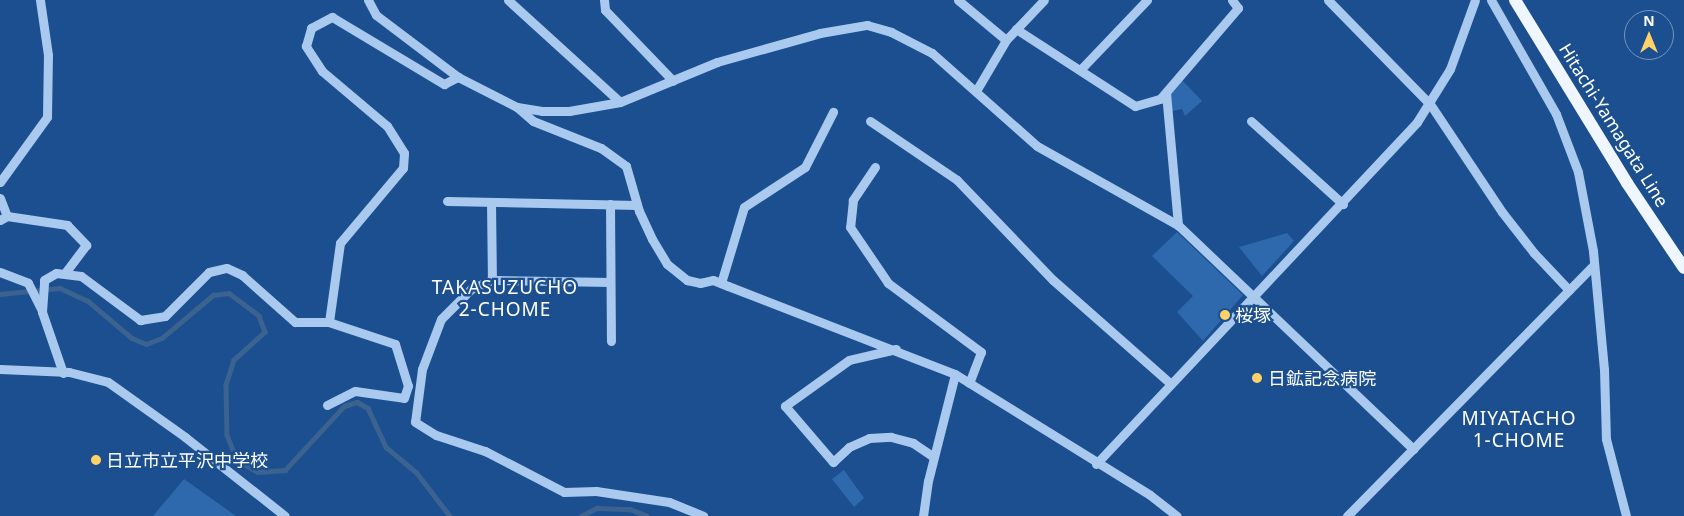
<!DOCTYPE html>
<html>
<head>
<meta charset="utf-8">
<style>
	body { margin:0 }
	#map { position:relative; width:1684px; height:516px; overflow:hidden; background:#1b4f8f; font-family:"Noto Sans","Noto Sans JP",sans-serif }
	div>[style] { position:absolute }
	[style*='--x'] { left:calc(var(--x)*1px); top:calc(var(--y)*1px); width:calc(var(--w)*1px); rotate:calc(var(--a)*1deg) }
	.green>* { inset:0; background:#2e69ad }
	.stream>* { height:4.5px; margin:-2.25px; padding:0 2.25px; transform-origin:2.25px; border-radius:2.25px; background:#3c6290 }
	.minor>* { height:9px; margin:-4.5px; padding:0 4.5px; transform-origin:4.5px; border-radius:4.5px; background:#a9c9ee }
	.major>* { height:12px; margin:-6px; padding:0 6px; transform-origin:6px; border-radius:6px; background:#f0f6ff }
	.dots>* { width:14px; height:14px; translate:-50% -50%; box-sizing:border-box; border:2px solid #1b4f8f; border-radius:50% }
	span { translate:-50% -50%; white-space:nowrap; text-align:center; line-height:1.15; -webkit-text-stroke:4.5px #1b4f8f; paint-order:stroke }
	.street-label { font-size:18px; color:#fff }
	.poi-label { font-size:18px; color:#fff }
	.left { translate:0 -50%; text-align:left }
	.neighbourhood-label { font-size:19px; color:#fff; letter-spacing:1px }
	.north { position:absolute; left:1624px; top:10px; width:50px; height:50px; box-sizing:border-box; background:#1b4f8f; border:1px solid #7695bc; border-radius:50%; rotate:0deg; font-size:14px; font-weight:700; line-height:20px; text-align:center; color:#fff }
	.north::after { content:''; display:block; margin:auto; width:18px; height:22px; background:#ffd166; clip-path:polygon(50% 0,100% 100%,50% 72%,0 100%) }
</style>
</head>
<body>
<div id="map">
	<div class="green">
		<div style="clip-path:polygon(1179px 77px,1202px 101px,1185px 116px,1182px 109px,1168px 112px,1166px 93px)"></div>
		<div style="clip-path:polygon(1177px 232px,1243px 295px,1203px 341px,1177px 312px,1193px 296px,1152px 256px)"></div>
		<div style="clip-path:polygon(1287px 233px,1294px 241px,1262px 276px,1239px 247px)"></div>
		<div style="clip-path:polygon(844px 470px,864px 498px,854px 507px,832px 479px)"></div>
		<div style="clip-path:polygon(184px 479px,236px 516px,153px 516px)"></div>
	</div>
	<div class="stream">
		<div style="--x:0;--y:294;--w:60;--a:-5.7"></div>
		<div style="--x:60;--y:288;--w:31;--a:25"></div>
		<div style="--x:88;--y:301;--w:57;--a:40.1"></div>
		<div style="--x:132;--y:338;--w:15;--a:23"></div>
		<div style="--x:146;--y:344;--w:17;--a:-21"></div>
		<div style="--x:162;--y:338;--w:67;--a:-40.1"></div>
		<div style="--x:213;--y:295;--w:16;--a:-7"></div>
		<div style="--x:229;--y:293;--w:38;--a:37"></div>
		<div style="--x:259;--y:316;--w:17;--a:69"></div>
		<div style="--x:265;--y:332;--w:42;--a:137.9"></div>
		<div style="--x:234;--y:360;--w:26;--a:108"></div>
		<div style="--x:226;--y:385;--w:50;--a:88.9"></div>
		<div style="--x:227;--y:435;--w:27;--a:68"></div>
		<div style="--x:237;--y:460;--w:24;--a:30"></div>
		<div style="--x:258;--y:472;--w:27;--a:-4"></div>
		<div style="--x:285;--y:470;--w:87;--a:-47.3"></div>
		<div style="--x:344;--y:406;--w:14;--a:-17"></div>
		<div style="--x:357;--y:402;--w:13;--a:29"></div>
		<div style="--x:368;--y:408;--w:43;--a:65.2"></div>
		<div style="--x:386;--y:447;--w:40;--a:40"></div>
		<div style="--x:417;--y:473;--w:54;--a:52.5"></div>
		<div style="--x:581;--y:516;--w:18;--a:-27"></div>
		<div style="--x:597;--y:508;--w:33;--a:2"></div>
		<div style="--x:630;--y:509;--w:18;--a:22"></div>
	</div>
	<div class="minor">
		<div style="--x:368;--y:0;--w:17;--a:62"></div>
		<div style="--x:376;--y:15;--w:103;--a:37.1"></div>
		<div style="--x:458;--y:77;--w:66;--a:27"></div>
		<div style="--x:517;--y:107;--w:25;--a:9"></div>
		<div style="--x:542;--y:111;--w:27;--a:0"></div>
		<div style="--x:569;--y:111;--w:52;--a:-10"></div>
		<div style="--x:620;--y:102;--w:105;--a:-22.4"></div>
		<div style="--x:717;--y:62;--w:107;--a:-15.7"></div>
		<div style="--x:820;--y:33;--w:48;--a:-9.7"></div>
		<div style="--x:867;--y:25;--w:25;--a:16"></div>
		<div style="--x:891;--y:32;--w:46;--a:27.1"></div>
		<div style="--x:932;--y:53;--w:140;--a:41.5"></div>
		<div style="--x:1037;--y:146;--w:162;--a:29.3"></div>
		<div style="--x:1178;--y:225;--w:325;--a:43.6"></div>
		<div style="--x:508;--y:0;--w:151;--a:42.3"></div>
		<div style="--x:604;--y:0;--w:10;--a:84"></div>
		<div style="--x:605;--y:10;--w:98;--a:46.2"></div>
		<div style="--x:958;--y:0;--w:62;--a:39.8"></div>
		<div style="--x:1328;--y:0;--w:146;--a:45.6"></div>
		<div style="--x:1430;--y:104;--w:130;--a:56.3"></div>
		<div style="--x:1502;--y:212;--w:52;--a:52"></div>
		<div style="--x:1534;--y:253;--w:51;--a:46.6"></div>
		<div style="--x:1491;--y:0;--w:131;--a:60.3"></div>
		<div style="--x:1556;--y:114;--w:62;--a:69.2"></div>
		<div style="--x:1578;--y:172;--w:80;--a:79.2"></div>
		<div style="--x:1593;--y:251;--w:119;--a:84.7"></div>
		<div style="--x:1604;--y:369;--w:70;--a:88.4"></div>
		<div style="--x:1606;--y:439;--w:80;--a:75.4"></div>
		<div style="--x:1016;--y:29;--w:142;--a:32.9"></div>
		<div style="--x:1135;--y:106;--w:26;--a:-16"></div>
		<div style="--x:1160;--y:99;--w:120;--a:-49.4"></div>
		<div style="--x:1238;--y:8;--w:10;--a:-127"></div>
		<div style="--x:1080;--y:70;--w:97;--a:-46.3"></div>
		<div style="--x:976;--y:91;--w:59;--a:-59.5"></div>
		<div style="--x:1006;--y:40;--w:55;--a:-46.5"></div>
		<div style="--x:1166;--y:93;--w:133;--a:84.8"></div>
		<div style="--x:517;--y:107;--w:21;--a:41"></div>
		<div style="--x:533;--y:121;--w:73;--a:21.7"></div>
		<div style="--x:601;--y:148;--w:31;--a:36"></div>
		<div style="--x:626;--y:166;--w:47;--a:73.9"></div>
		<div style="--x:639;--y:211;--w:31;--a:65"></div>
		<div style="--x:652;--y:239;--w:29;--a:59"></div>
		<div style="--x:667;--y:264;--w:26;--a:39"></div>
		<div style="--x:687;--y:280;--w:13;--a:13"></div>
		<div style="--x:700;--y:283;--w:13;--a:-13"></div>
		<div style="--x:713;--y:280;--w:16;--a:22"></div>
		<div style="--x:728;--y:286;--w:243;--a:21.2"></div>
		<div style="--x:955;--y:374;--w:229;--a:31.8"></div>
		<div style="--x:1150;--y:495;--w:34;--a:38"></div>
		<div style="--x:870;--y:121;--w:105;--a:34.1"></div>
		<div style="--x:957;--y:180;--w:139;--a:46.2"></div>
		<div style="--x:1053;--y:280;--w:156;--a:41.4"></div>
		<div style="--x:1251;--y:121;--w:124;--a:42.1"></div>
		<div style="--x:875;--y:167;--w:40;--a:124"></div>
		<div style="--x:853;--y:200;--w:27;--a:96"></div>
		<div style="--x:850;--y:227;--w:68;--a:55.8"></div>
		<div style="--x:888;--y:283;--w:116;--a:36.6"></div>
		<div style="--x:981;--y:352;--w:33;--a:111"></div>
		<div style="--x:0;--y:182;--w:80;--a:-54.1"></div>
		<div style="--x:47;--y:117;--w:62;--a:-89.1"></div>
		<div style="--x:48;--y:55;--w:56;--a:-98.3"></div>
		<div style="--x:0;--y:198;--w:19;--a:69"></div>
		<div style="--x:447;--y:201;--w:190;--a:1.2"></div>
		<div style="--x:491;--y:202;--w:78;--a:89.3"></div>
		<div style="--x:492;--y:280;--w:118;--a:1"></div>
		<div style="--x:610;--y:204;--w:137;--a:89.6"></div>
		<div style="--x:0;--y:220;--w:8;--a:-30"></div>
		<div style="--x:7;--y:216;--w:61;--a:8.5"></div>
		<div style="--x:67;--y:225;--w:28;--a:46"></div>
		<div style="--x:86;--y:245;--w:35;--a:127"></div>
		<div style="--x:0;--y:272;--w:30;--a:21"></div>
		<div style="--x:28;--y:283;--w:29;--a:63"></div>
		<div style="--x:492;--y:280;--w:23;--a:157"></div>
		<div style="--x:471;--y:289;--w:42;--a:135"></div>
		<div style="--x:441;--y:319;--w:53;--a:110.8"></div>
		<div style="--x:422;--y:369;--w:53;--a:97.5"></div>
		<div style="--x:415;--y:422;--w:25;--a:32"></div>
		<div style="--x:436;--y:435;--w:52;--a:18.1"></div>
		<div style="--x:485;--y:451;--w:89;--a:27.4"></div>
		<div style="--x:564;--y:492;--w:32;--a:-2"></div>
		<div style="--x:596;--y:491;--w:74;--a:8.6"></div>
		<div style="--x:669;--y:502;--w:37;--a:22"></div>
		<div style="--x:721;--y:283;--w:79;--a:-73.2"></div>
		<div style="--x:744;--y:207;--w:73;--a:-33.3"></div>
		<div style="--x:805;--y:167;--w:62;--a:-63"></div>
		<div style="--x:896;--y:349;--w:48;--a:166.8"></div>
		<div style="--x:849;--y:360;--w:79;--a:144.3"></div>
		<div style="--x:785;--y:406;--w:74;--a:49.4"></div>
		<div style="--x:833;--y:462;--w:22;--a:-43"></div>
		<div style="--x:849;--y:447;--w:22;--a:-24"></div>
		<div style="--x:869;--y:438;--w:22;--a:-3"></div>
		<div style="--x:891;--y:437;--w:23;--a:15"></div>
		<div style="--x:913;--y:443;--w:25;--a:34"></div>
		<div style="--x:0;--y:369;--w:69;--a:2.5"></div>
		<div style="--x:69;--y:372;--w:40;--a:14.4"></div>
		<div style="--x:108;--y:382;--w:95;--a:35.5"></div>
		<div style="--x:185;--y:437;--w:127;--a:38.3"></div>
		<div style="--x:63;--y:373;--w:65;--a:-109"></div>
		<div style="--x:42;--y:312;--w:32;--a:-86"></div>
		<div style="--x:44;--y:280;--w:14;--a:-30"></div>
		<div style="--x:56;--y:273;--w:25;--a:7"></div>
		<div style="--x:81;--y:276;--w:74;--a:36.7"></div>
		<div style="--x:140;--y:320;--w:25;--a:-9"></div>
		<div style="--x:165;--y:316;--w:62;--a:-45"></div>
		<div style="--x:209;--y:272;--w:18;--a:-13"></div>
		<div style="--x:227;--y:268;--w:17;--a:25"></div>
		<div style="--x:242;--y:275;--w:71;--a:41.6"></div>
		<div style="--x:295;--y:322;--w:34;--a:0"></div>
		<div style="--x:329;--y:322;--w:80;--a:-82.1"></div>
		<div style="--x:340;--y:243;--w:98;--a:-50"></div>
		<div style="--x:403;--y:168;--w:15;--a:-86"></div>
		<div style="--x:404;--y:153;--w:32;--a:-122"></div>
		<div style="--x:387;--y:126;--w:85;--a:-139.8"></div>
		<div style="--x:322;--y:71;--w:30;--a:-123"></div>
		<div style="--x:306;--y:46;--w:19;--a:-74"></div>
		<div style="--x:311;--y:28;--w:24;--a:-28"></div>
		<div style="--x:332;--y:17;--w:131;--a:30.9"></div>
		<div style="--x:444;--y:84;--w:16;--a:-27"></div>
		<div style="--x:327;--y:405;--w:31;--a:-27"></div>
		<div style="--x:355;--y:391;--w:49;--a:8.1"></div>
		<div style="--x:404;--y:398;--w:13;--a:-72"></div>
		<div style="--x:408;--y:386;--w:44;--a:-107.2"></div>
		<div style="--x:395;--y:344;--w:70;--a:-161.6"></div>
		<div style="--x:1096;--y:464;--w:469;--a:-46.8"></div>
		<div style="--x:1417;--y:122;--w:62;--a:-58.1"></div>
		<div style="--x:1450;--y:69;--w:73;--a:-70.1"></div>
		<div style="--x:923;--y:516;--w:35;--a:-82"></div>
		<div style="--x:928;--y:481;--w:110;--a:-75.8"></div>
		<div style="--x:1347;--y:516;--w:352;--a:-45.5"></div>
	</div>
	<div class="major">
		<div style="--x:1515;--y:0;--w:215;--a:58.5"></div>
		<div style="--x:1627;--y:183;--w:102;--a:56.2"></div>
	</div>
	<div class="dots">
		<div style="left:1225px;top:315px;background:#ffd166"></div>
		<div style="left:1257px;top:378px;background:#ffd166"></div>
		<div style="left:96px;top:460px;background:#ffd166"></div>
	</div>
	<div class="street-label">
		<span style="left:1614px;top:125px;rotate:58deg">Hitachi-Yamagata Line</span>
	</div>
	<div class="poi-label">
		<span class="left" style="left:1235px;top:315px">桜塚</span>
		<span class="left" style="left:1268px;top:378px">日鉱記念病院</span>
		<span class="left" style="left:106px;top:460px">日立市立平沢中学校</span>
	</div>
	<div class="neighbourhood-label">
		<span style="left:505px;top:299px">TAKASUZUCHO<br>2-CHOME</span>
		<span style="left:1519px;top:430px">MIYATACHO<br>1-CHOME</span>
	</div>
	<div class="north">N</div>
</div>
</body>
</html>
